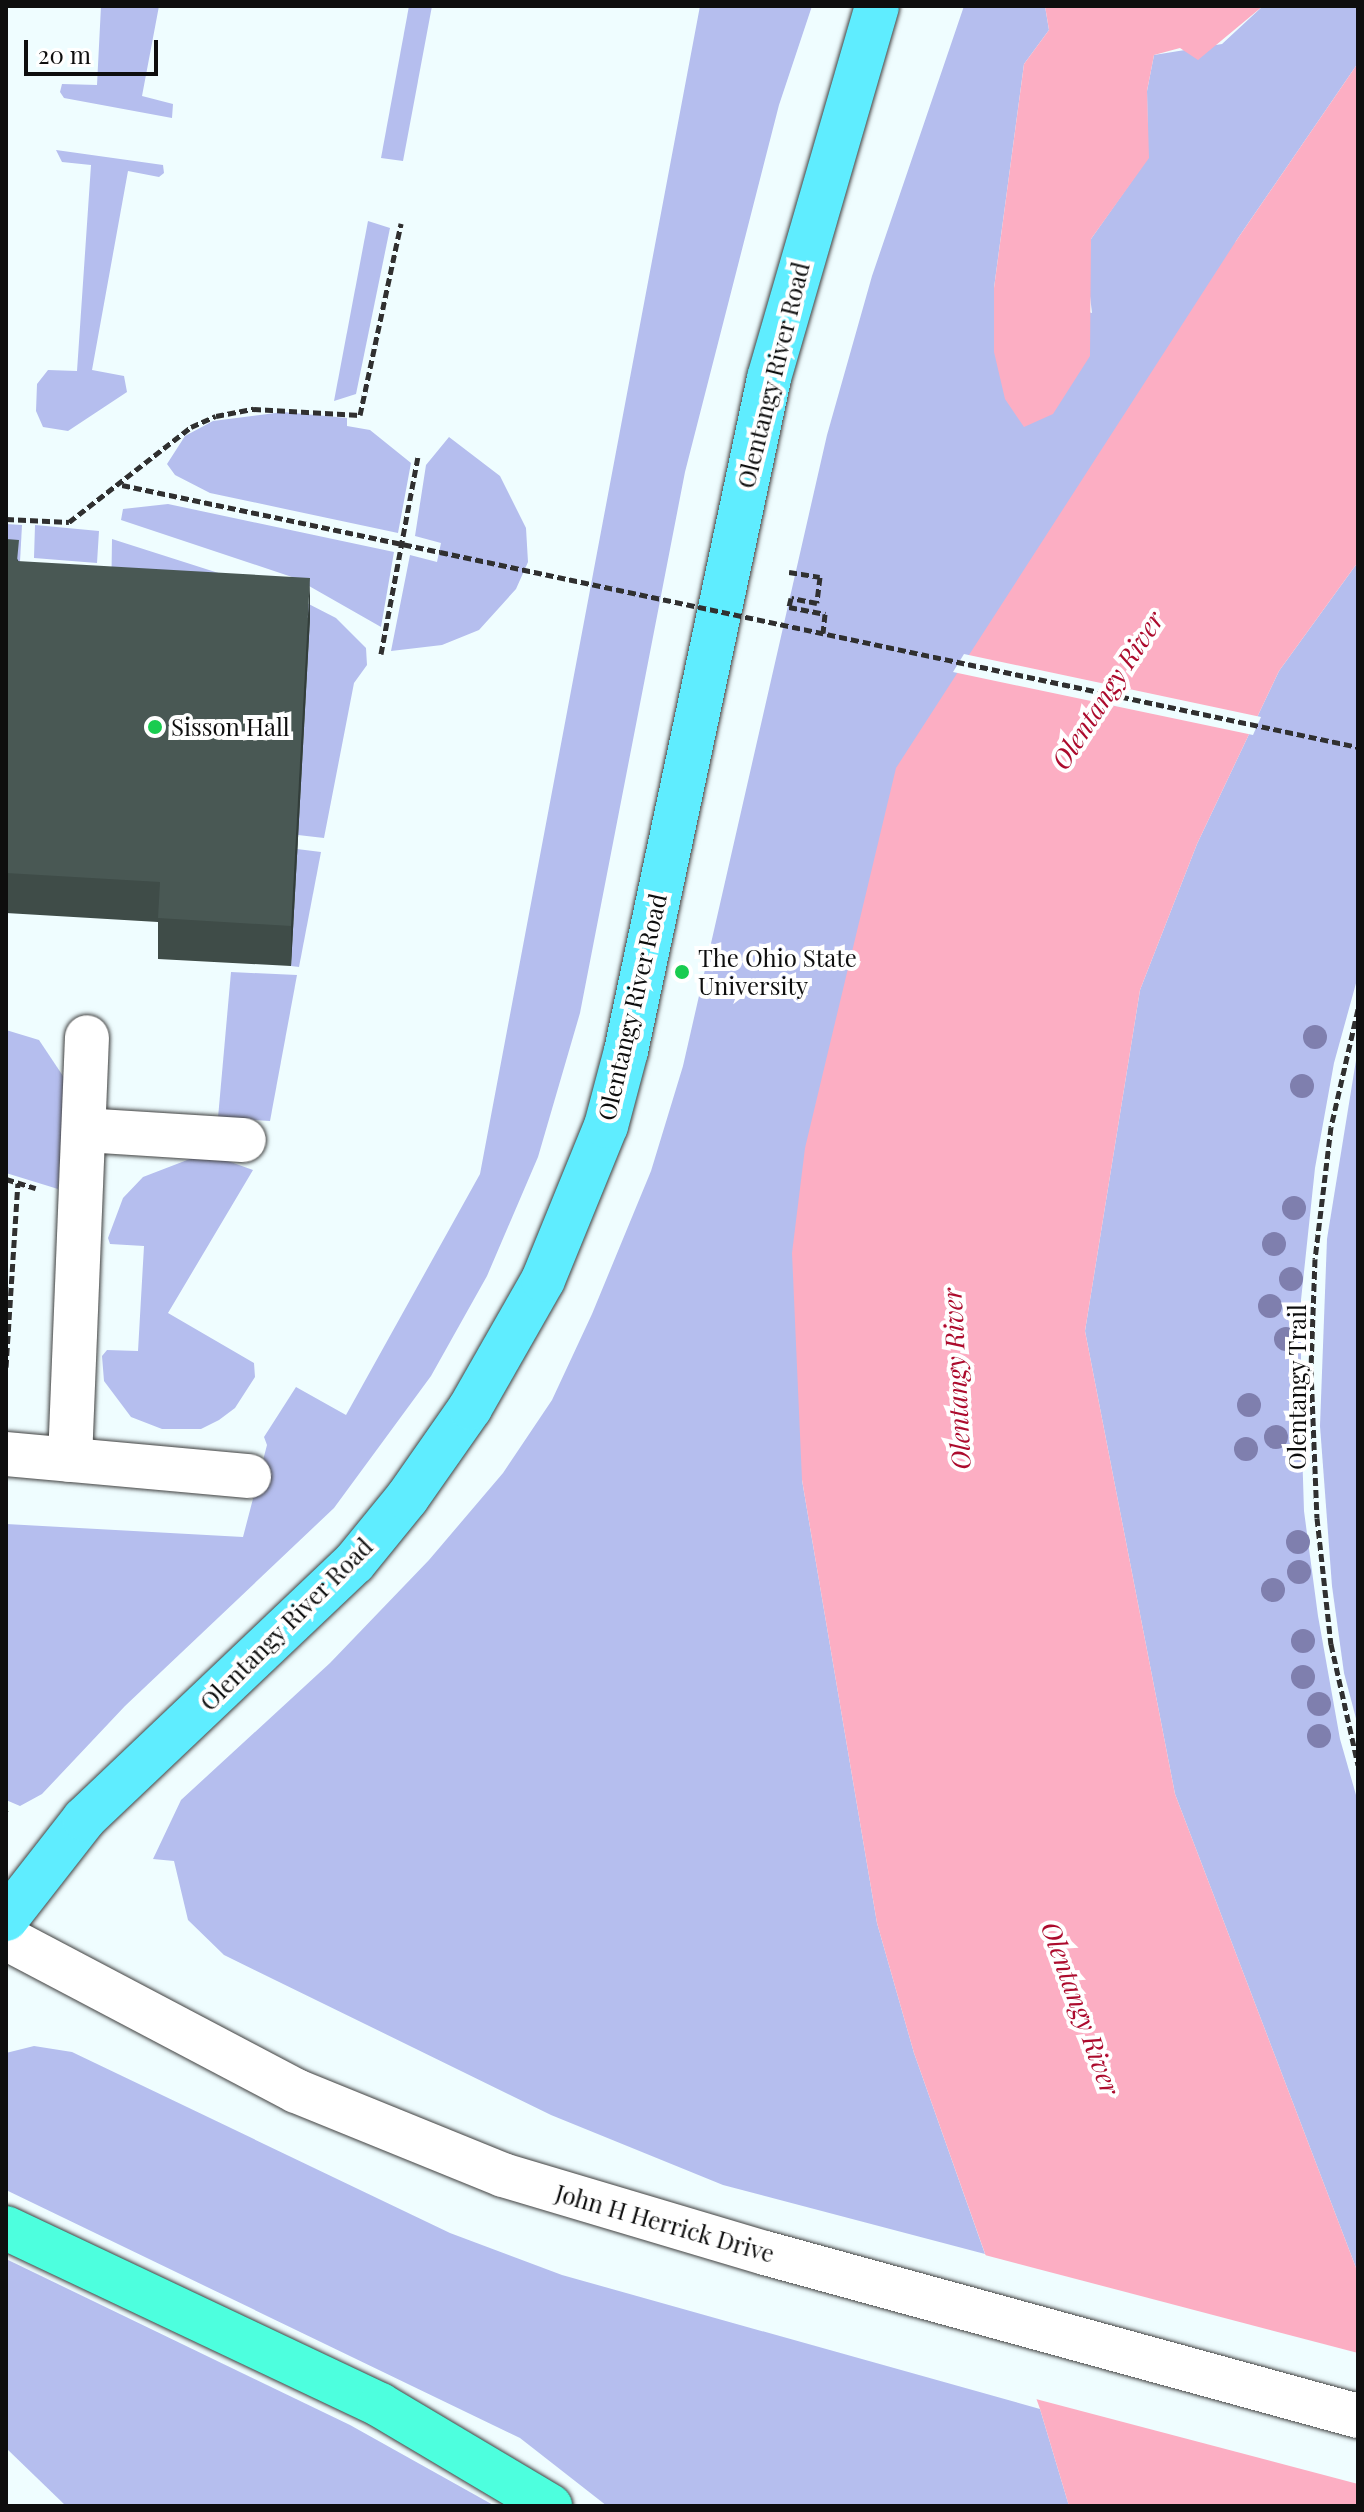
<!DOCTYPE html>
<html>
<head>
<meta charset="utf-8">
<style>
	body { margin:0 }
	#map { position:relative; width:1364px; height:2512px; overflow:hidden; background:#effdff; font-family:"Playfair Display",serif }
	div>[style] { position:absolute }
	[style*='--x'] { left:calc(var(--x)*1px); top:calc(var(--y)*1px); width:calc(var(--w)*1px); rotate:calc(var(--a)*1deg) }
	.green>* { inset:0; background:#b5beee }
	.water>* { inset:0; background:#fcaec3 }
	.pier>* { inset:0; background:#effdff }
	.path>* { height:5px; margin-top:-2.5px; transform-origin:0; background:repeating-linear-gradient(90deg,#303030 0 8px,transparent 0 12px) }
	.roads { filter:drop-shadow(0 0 2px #414141) drop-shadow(0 0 2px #414141) }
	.minor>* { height:44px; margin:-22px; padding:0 22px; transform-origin:22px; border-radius:22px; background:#fff }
	.major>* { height:44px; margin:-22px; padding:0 22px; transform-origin:22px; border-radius:22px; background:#5fedff }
	.highway>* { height:44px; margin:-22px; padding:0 22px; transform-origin:22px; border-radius:22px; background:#4dffde }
	.path-bridge>* { height:5px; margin-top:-2.5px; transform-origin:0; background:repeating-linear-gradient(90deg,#303030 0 8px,transparent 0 12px) }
	.trees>* { width:24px; height:24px; margin:-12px; border-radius:50%; background:#7f7fae }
	.wall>* { inset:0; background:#3f4c48 }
	.shaded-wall>* { inset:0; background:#333e3b }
	.building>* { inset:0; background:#495854 }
	.dots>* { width:22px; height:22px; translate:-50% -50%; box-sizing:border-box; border:4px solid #fff; border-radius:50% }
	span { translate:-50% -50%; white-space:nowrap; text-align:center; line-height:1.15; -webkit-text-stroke:8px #fff; paint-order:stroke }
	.street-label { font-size:24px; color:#0e0e0e }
	.poi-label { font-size:24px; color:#0e0e0e }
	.left { translate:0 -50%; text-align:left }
	.water-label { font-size:26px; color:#ac0b2d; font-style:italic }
	.frame { position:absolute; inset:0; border:8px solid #0e0e0e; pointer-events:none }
	.scale { position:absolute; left:24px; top:40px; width:134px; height:36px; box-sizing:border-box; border:4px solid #0e0e0e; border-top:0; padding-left:10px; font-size:24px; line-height:28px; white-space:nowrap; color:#0e0e0e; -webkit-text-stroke:6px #fff; paint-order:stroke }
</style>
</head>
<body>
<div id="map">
	<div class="green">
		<div style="clip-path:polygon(101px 6px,159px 6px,142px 96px,173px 104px,172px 118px,64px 98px,60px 92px,62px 84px,97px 85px)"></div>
		<div style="clip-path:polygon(409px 6px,432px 6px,403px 161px,381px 158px)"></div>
		<div style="clip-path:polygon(700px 6px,812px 6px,779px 105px,685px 472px,580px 1013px,538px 1157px,487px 1276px,431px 1376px,334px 1508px,125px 1706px,42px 1794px,20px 1806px,6px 1800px,6px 1524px,243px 1537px,267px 1445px,264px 1437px,296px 1387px,346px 1415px,480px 1174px)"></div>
		<div style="clip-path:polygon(964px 6px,1045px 6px,1049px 30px,1024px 64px,994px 288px,1092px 313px,1088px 279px,1091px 239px,1148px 158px,1147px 91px,1154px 55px,1222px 44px,1263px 6px,1358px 6px,1358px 63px,1236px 241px,802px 1480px,877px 1923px,914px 2053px,985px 2254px,723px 2185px,551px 2115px,224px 1955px,188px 1920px,174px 1861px,153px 1859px,181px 1800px,330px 1663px,429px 1560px,503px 1473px,552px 1400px,592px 1314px,651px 1171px,683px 1066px,827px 435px,872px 276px)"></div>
		<div style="clip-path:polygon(56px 150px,163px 165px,164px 173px,159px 177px,128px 171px,92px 370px,124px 376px,127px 392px,68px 431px,43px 427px,36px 411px,37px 384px,48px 370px,77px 371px,91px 165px,62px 162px)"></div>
		<div style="clip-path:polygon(368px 221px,390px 228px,356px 394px,334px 401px)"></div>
		<div style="clip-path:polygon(283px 412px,347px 418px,347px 426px,370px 430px,411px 463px,398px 533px,210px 493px,175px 475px,167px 464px,185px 436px,213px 421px)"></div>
		<div style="clip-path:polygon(449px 437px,500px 476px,526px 528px,528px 562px,516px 589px,479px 630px,442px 645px,391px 651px,410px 555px,437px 562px,441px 543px,415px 536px,426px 465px)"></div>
		<div style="clip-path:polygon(168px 504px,394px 552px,381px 627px,295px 578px,121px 520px,123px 509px)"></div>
		<div style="clip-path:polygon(6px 524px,22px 525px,19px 580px,6px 579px)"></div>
		<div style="clip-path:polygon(35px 525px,99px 531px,97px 563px,34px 558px)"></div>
		<div style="clip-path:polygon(112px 539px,297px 598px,336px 618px,366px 648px,367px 665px,354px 683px,324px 838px,298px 835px,310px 619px,111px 607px)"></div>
		<div style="clip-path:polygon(1358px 562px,1358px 976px,1334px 1063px,1315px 1168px,1301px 1300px,1301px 1416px,1304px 1511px,1318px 1616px,1340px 1739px,1358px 1802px,1358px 2273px,1175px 1794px,1085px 1331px,1140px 990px,1197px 844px,1279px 671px)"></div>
		<div style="clip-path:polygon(297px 849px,321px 852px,299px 967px,291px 966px)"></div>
		<div style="clip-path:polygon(231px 972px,297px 975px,270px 1121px,218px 1118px)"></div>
		<div style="clip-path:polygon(6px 1030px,39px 1040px,65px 1079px,58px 1189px,6px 1173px)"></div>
		<div style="clip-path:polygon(1358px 1048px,1358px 1726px,1344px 1673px,1332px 1586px,1320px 1426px,1327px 1239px)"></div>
		<div style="clip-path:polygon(195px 1157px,225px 1160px,253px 1170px,168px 1313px,254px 1363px,255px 1377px,235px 1408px,219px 1420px,201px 1429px,162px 1429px,131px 1417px,104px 1381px,102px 1356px,107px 1350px,138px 1351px,144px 1246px,110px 1244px,108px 1238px,123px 1198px,143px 1177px)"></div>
		<div style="clip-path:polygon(34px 2046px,72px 2052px,450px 2233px,562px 2275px,1040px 2409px,1069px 2506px,607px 2506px,520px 2438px,6px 2190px,6px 2053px)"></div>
		<div style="clip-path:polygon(6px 2259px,350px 2425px,495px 2506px,66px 2506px,6px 2448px)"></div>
	</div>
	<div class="water">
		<div style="clip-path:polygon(1045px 6px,1263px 6px,1198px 60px,1180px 48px,1154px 55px,1147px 91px,1149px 158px,1091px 239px,1090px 356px,1053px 414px,1024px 427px,1005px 399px,994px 352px,994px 288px,1024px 64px,1049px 30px)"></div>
		<div style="clip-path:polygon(1358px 63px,1358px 562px,1279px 671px,1197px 844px,1140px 990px,1085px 1331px,1175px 1794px,1358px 2273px,1358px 2506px,1069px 2506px,1040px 2409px,914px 2053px,877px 1923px,802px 1480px,792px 1253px,805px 1148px,896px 768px,1236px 241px)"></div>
	</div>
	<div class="pier">
		<div style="clip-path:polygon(964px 654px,1261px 717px,1253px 735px,953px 672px)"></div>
		<div style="clip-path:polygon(981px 2254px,1358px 2353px,1358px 2484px,1032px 2398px)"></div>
	</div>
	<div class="path">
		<div style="--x:122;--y:485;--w:325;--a:11.9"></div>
		<div style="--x:6;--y:519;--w:63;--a:2.7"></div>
		<div style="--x:69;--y:522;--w:155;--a:-37.9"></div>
		<div style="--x:191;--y:427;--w:27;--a:-24"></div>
		<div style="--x:216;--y:416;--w:38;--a:-11"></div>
		<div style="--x:253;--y:409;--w:107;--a:3.2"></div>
		<div style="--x:360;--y:415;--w:196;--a:-77.9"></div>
		<div style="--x:789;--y:572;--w:31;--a:9"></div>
		<div style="--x:820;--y:577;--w:26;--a:97"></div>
		<div style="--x:817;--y:603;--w:26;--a:-169"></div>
		<div style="--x:791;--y:598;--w:9;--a:103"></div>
		<div style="--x:789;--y:607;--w:37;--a:11"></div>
		<div style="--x:825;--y:614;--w:19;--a:96"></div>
		<div style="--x:381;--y:654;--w:200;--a:-79.4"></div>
		<div style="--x:1358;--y:1009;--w:121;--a:102.9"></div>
		<div style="--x:1331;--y:1127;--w:133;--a:96.9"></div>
		<div style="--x:1315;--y:1259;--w:111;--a:92.1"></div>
		<div style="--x:1311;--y:1370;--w:148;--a:87.7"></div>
		<div style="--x:1317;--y:1518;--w:127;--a:83.7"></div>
		<div style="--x:1331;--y:1644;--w:124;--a:77.4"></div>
		<div style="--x:6;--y:1179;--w:31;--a:17"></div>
		<div style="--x:6;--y:1367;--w:184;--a:-86.3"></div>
		<div style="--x:6;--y:1810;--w:1;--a:-45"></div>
	</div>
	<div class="roads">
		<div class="minor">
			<div style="--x:84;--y:1130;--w:160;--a:3.6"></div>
			<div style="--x:6;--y:1454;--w:244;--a:5.2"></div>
			<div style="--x:70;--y:1460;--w:423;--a:-87.7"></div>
			<div style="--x:6;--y:1938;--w:328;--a:27.8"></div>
			<div style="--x:296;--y:2091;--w:223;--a:22.1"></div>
			<div style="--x:503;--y:2175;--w:273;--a:16.6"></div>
			<div style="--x:765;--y:2253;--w:615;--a:15.37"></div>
		</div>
		<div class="major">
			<div style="--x:6;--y:1919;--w:127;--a:-52"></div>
			<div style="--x:84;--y:1819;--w:372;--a:-43.5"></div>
			<div style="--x:354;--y:1563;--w:84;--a:-50.8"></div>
			<div style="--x:407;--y:1498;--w:110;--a:-55"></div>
			<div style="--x:470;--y:1408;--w:147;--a:-60.3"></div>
			<div style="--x:543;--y:1280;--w:166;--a:-67.8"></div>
			<div style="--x:606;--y:1126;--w:78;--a:-75.1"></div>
			<div style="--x:626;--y:1051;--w:688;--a:-78"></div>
			<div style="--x:769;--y:378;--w:387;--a:-73.8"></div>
		</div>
		<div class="highway">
			<div style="--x:6;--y:2228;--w:414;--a:25.3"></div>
			<div style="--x:380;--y:2405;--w:198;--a:30.7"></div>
		</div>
	</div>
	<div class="path-bridge">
		<div style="--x:440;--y:552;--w:938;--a:11.99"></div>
	</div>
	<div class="trees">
		<div style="left:1315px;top:1037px"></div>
		<div style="left:1302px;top:1086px"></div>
		<div style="left:1294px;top:1208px"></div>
		<div style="left:1274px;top:1244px"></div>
		<div style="left:1291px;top:1279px"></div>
		<div style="left:1270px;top:1306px"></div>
		<div style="left:1286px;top:1339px"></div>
		<div style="left:1249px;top:1405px"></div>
		<div style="left:1276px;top:1437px"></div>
		<div style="left:1246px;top:1449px"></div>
		<div style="left:1298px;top:1542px"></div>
		<div style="left:1299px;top:1572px"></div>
		<div style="left:1273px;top:1590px"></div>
		<div style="left:1303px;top:1641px"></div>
		<div style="left:1303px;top:1677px"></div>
		<div style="left:1319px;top:1704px"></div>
		<div style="left:1319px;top:1736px"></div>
	</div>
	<div class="wall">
		<div style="clip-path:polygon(6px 539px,19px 562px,310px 618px,291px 966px,158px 959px,158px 922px,6px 913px)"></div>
	</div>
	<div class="shaded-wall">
		<div style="clip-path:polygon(310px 578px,310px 618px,291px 966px,291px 926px)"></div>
	</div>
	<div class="building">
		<div style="clip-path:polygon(6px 539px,19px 540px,17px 561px,310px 578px,291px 926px,158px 918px,160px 882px,6px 873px)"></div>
	</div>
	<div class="dots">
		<div style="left:155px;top:727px;background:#19cc50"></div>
		<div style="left:682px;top:972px;background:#19cc50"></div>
	</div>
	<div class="street-label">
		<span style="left:773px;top:375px;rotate:-76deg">Olentangy River Road</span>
		<span style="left:632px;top:1007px;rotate:-77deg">Olentangy River Road</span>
		<span style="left:1297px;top:1387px;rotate:-90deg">Olentangy Trail</span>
		<span style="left:286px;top:1624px;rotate:-45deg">Olentangy River Road</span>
		<span style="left:665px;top:2223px;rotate:16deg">John H Herrick Drive</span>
	</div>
	<div class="poi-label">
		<span class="left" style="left:171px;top:727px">Sisson Hall</span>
		<span class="left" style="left:698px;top:972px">The Ohio State<br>University</span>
	</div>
	<div class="water-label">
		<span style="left:1107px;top:690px;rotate:-57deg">Olentangy River</span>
		<span style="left:956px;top:1379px;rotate:-93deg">Olentangy River</span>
		<span style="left:1081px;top:2008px;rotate:70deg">Olentangy River</span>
	</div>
	<div class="frame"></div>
	<div class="scale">20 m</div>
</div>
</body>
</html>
